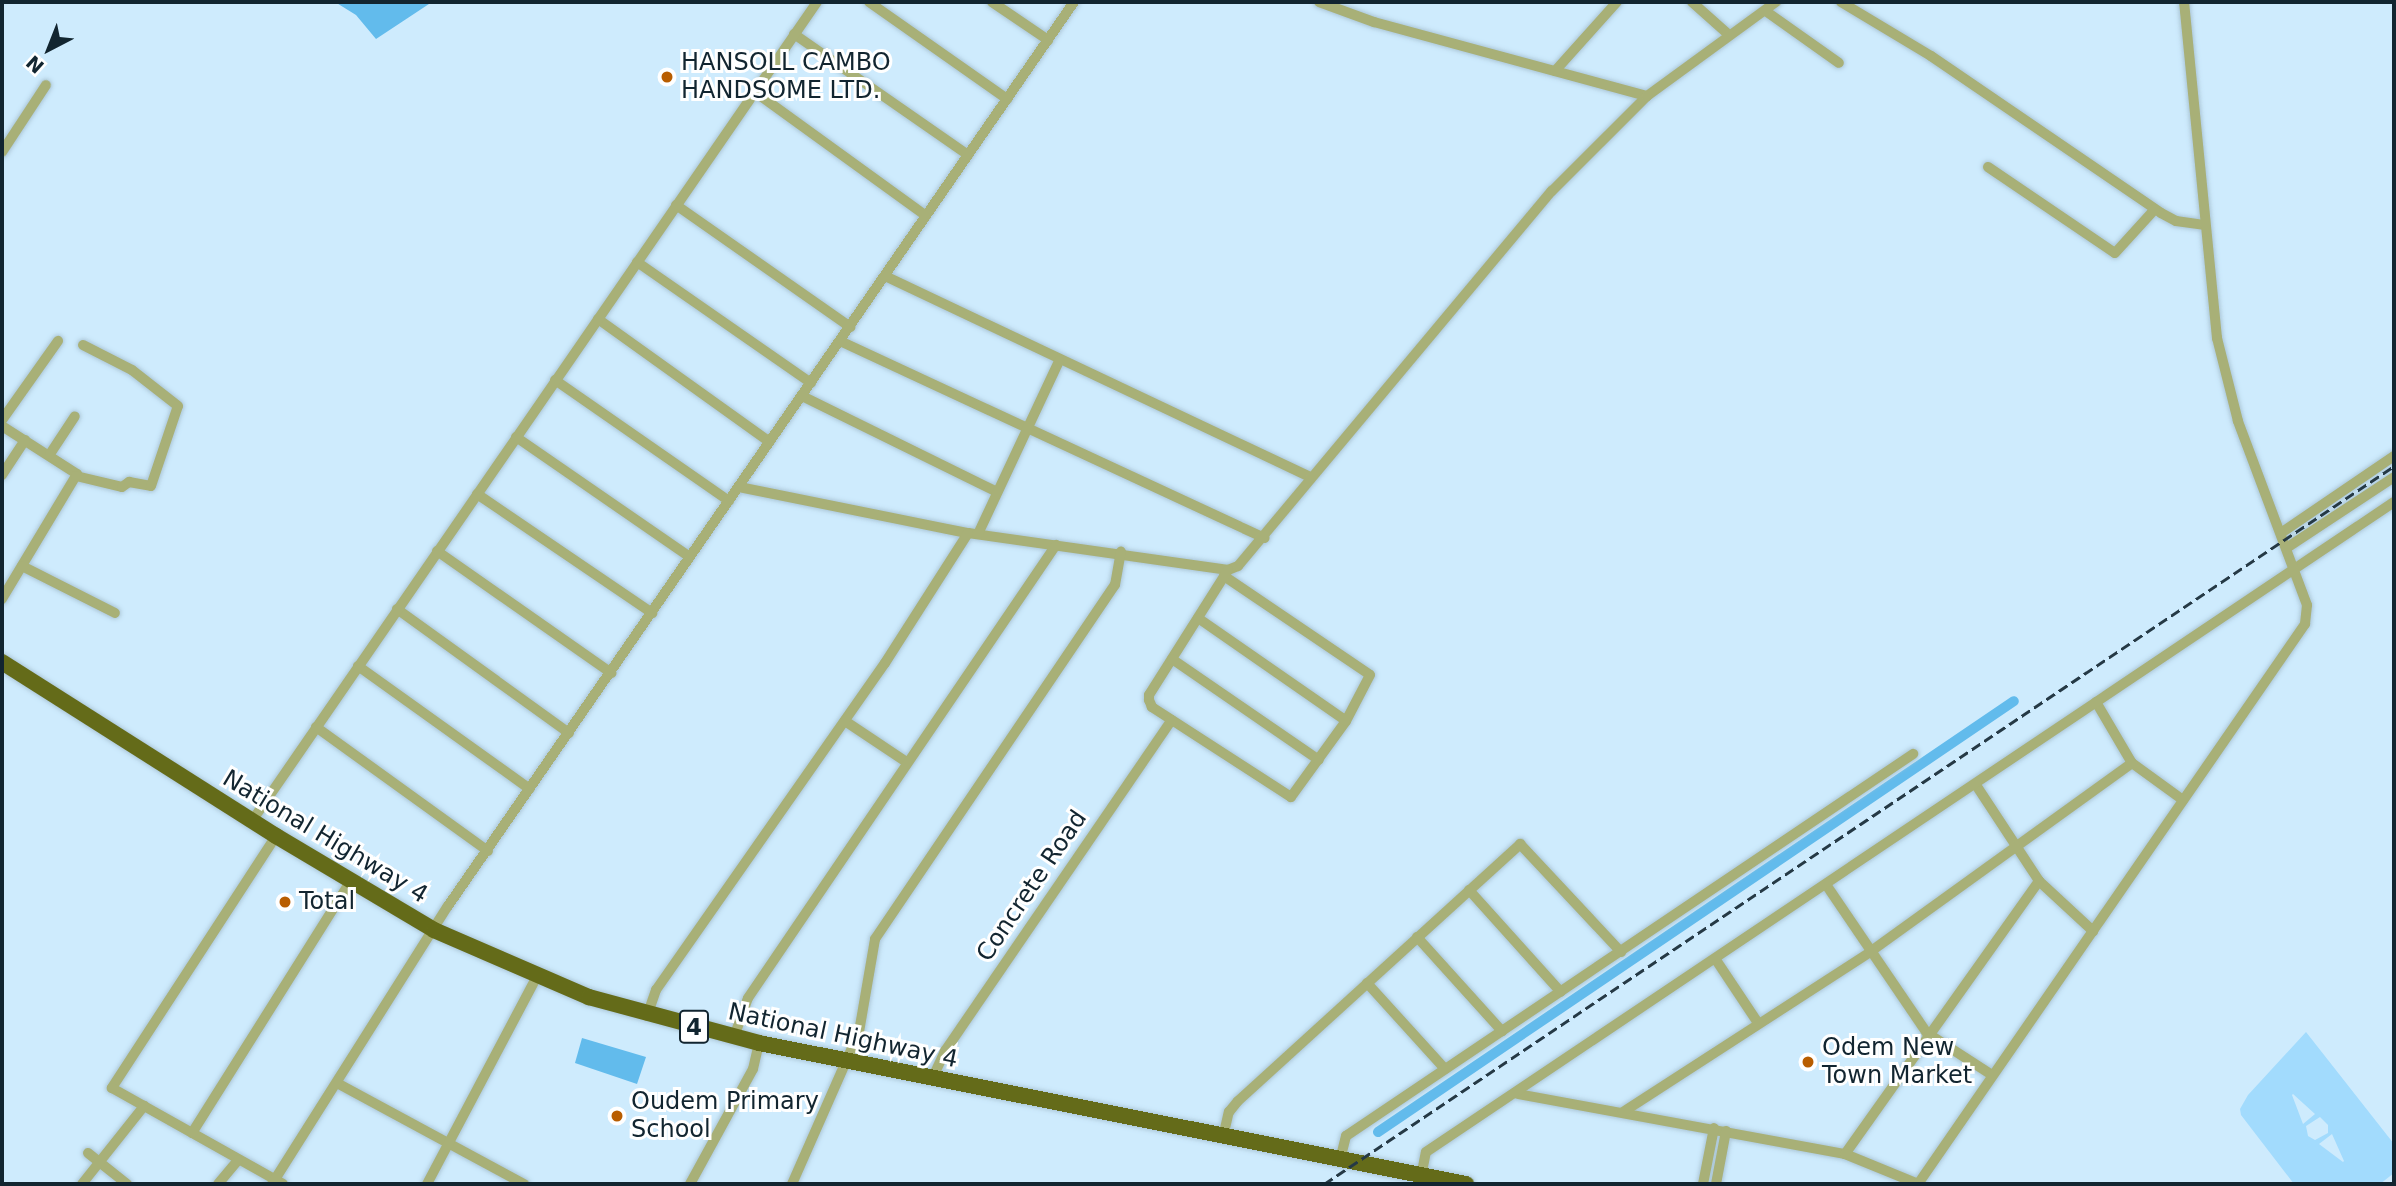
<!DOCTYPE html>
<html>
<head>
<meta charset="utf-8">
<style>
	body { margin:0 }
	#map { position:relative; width:2396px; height:1186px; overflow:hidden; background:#ceebfd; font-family:"DejaVu Sans",sans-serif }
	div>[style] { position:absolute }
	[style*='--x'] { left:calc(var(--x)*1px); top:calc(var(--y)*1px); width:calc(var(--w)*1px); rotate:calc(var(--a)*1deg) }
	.green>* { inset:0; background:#a2dbfd }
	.water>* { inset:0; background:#62bbec }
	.canal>* { height:10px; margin:-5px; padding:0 5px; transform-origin:5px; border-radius:5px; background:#62bbec }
	.roads { filter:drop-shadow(0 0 2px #acc7d8) drop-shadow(0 0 2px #acc7d8) }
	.minor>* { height:10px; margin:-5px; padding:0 5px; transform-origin:5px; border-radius:5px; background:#a8b077 }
	.highway>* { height:16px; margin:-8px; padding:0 8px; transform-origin:8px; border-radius:8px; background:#646b19 }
	.rail>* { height:2.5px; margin-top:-1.25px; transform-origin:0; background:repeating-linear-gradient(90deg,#253945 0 10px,transparent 0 15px) }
	.dots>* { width:19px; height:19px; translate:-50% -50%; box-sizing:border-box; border:4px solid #fff; border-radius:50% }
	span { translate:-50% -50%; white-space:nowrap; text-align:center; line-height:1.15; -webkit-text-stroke:6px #fff; paint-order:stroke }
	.shield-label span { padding:2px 5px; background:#fff; border:2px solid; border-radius:5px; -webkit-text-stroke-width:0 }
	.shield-label { font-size:23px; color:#122530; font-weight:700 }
	.poi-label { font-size:24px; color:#122530 }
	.left { translate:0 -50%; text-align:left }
	.street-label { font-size:24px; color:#122530 }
	.frame { position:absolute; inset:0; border:4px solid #122530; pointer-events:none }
	.north { position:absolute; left:14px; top:14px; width:70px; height:70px; -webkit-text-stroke:5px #fff; paint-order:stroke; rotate:222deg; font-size:19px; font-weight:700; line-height:28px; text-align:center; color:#122530 }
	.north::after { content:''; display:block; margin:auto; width:24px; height:32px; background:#122530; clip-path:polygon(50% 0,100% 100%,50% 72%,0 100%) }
</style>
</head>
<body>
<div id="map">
	<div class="green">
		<div style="clip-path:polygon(evenodd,2306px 1032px,2394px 1144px,2394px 1173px,2380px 1184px,2294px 1184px,2241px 1115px,2240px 1109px,2248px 1095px,2306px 1032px,2293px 1094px,2315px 1114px,2303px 1124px,2292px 1095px,2293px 1094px,2306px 1032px,2320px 1117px,2328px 1125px,2328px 1133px,2315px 1140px,2308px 1136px,2306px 1126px,2320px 1117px,2306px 1032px,2332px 1134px,2344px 1161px,2343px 1162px,2319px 1144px,2332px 1134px)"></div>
	</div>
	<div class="water">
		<div style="clip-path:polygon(335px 2px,432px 2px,376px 39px,356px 15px)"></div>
		<div style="clip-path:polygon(582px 1038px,646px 1057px,637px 1084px,575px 1063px)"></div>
	</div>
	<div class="canal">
		<div style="--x:1378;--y:1132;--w:768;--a:-34.12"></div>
	</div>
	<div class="roads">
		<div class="minor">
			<div style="--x:869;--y:2;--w:169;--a:35.1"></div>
			<div style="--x:992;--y:2;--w:68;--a:34.2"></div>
			<div style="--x:1319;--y:2;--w:59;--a:20"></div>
			<div style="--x:1374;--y:22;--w:283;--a:15.2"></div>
			<div style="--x:1692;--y:2;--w:50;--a:41.7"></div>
			<div style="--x:1841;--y:2;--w:105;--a:31"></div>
			<div style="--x:1931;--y:56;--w:278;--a:34.3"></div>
			<div style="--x:2161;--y:213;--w:17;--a:28"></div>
			<div style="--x:2176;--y:221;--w:28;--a:8"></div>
			<div style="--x:1767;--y:12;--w:88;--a:35.3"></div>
			<div style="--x:794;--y:34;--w:212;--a:34.8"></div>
			<div style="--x:1555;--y:71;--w:93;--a:-48.1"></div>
			<div style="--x:755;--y:92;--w:211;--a:35.9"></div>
			<div style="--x:2;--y:152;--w:80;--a:-56.7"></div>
			<div style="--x:1988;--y:167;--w:153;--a:34.1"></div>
			<div style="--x:2115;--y:253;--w:59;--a:-47.7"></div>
			<div style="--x:676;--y:205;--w:213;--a:35"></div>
			<div style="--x:637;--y:262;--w:212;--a:34.8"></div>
			<div style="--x:885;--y:276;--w:470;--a:25.3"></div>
			<div style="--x:598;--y:319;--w:211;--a:35.6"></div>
			<div style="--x:840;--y:341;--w:468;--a:24.9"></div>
			<div style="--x:555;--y:380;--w:212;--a:34.8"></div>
			<div style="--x:802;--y:396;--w:217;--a:26.2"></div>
			<div style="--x:2;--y:420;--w:97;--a:-54.7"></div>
			<div style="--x:2;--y:426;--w:89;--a:32.6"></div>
			<div style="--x:77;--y:474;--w:146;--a:121"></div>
			<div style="--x:516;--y:437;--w:211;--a:34.6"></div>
			<div style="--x:50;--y:454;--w:45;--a:-56.7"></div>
			<div style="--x:2;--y:475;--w:42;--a:-56.7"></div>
			<div style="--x:76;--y:476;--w:47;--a:13.4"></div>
			<div style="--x:122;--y:487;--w:9;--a:-36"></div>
			<div style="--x:129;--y:482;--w:22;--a:10"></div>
			<div style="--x:151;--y:486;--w:84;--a:-71.4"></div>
			<div style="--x:178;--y:406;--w:58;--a:-142"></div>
			<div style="--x:132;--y:370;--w:55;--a:-153"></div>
			<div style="--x:739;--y:487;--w:234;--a:11.4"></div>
			<div style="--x:968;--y:533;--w:263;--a:8.1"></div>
			<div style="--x:1228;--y:570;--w:11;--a:-22"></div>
			<div style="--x:1238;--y:566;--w:489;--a:-50.1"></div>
			<div style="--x:1552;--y:191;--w:134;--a:-45"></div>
			<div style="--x:1647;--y:96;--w:160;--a:-36.1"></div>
			<div style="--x:477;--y:494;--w:212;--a:34.2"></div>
			<div style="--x:2281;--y:533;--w:137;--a:-34.3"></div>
			<div style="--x:978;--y:534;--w:191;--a:-64.9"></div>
			<div style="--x:2288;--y:547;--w:127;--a:-33.4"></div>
			<div style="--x:437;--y:551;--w:213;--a:35"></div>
			<div style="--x:22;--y:566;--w:104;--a:26.8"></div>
			<div style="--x:1224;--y:576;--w:176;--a:34.1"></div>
			<div style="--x:1370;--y:675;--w:52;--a:117.6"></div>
			<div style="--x:1346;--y:721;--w:94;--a:125.9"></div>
			<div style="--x:1291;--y:797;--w:166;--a:-147.1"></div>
			<div style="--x:1152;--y:707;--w:8;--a:-113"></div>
			<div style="--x:1149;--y:700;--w:5;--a:-90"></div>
			<div style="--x:1149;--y:695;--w:148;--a:-57.7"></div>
			<div style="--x:397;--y:609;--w:212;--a:35.8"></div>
			<div style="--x:1198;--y:618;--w:180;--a:34.8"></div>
			<div style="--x:1172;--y:659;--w:178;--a:34.5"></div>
			<div style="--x:358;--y:666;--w:211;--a:35.6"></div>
			<div style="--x:2096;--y:702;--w:71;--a:59.5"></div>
			<div style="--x:2132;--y:763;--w:63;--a:36"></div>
			<div style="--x:845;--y:721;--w:72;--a:33.7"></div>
			<div style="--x:316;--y:727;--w:212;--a:35.8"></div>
			<div style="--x:1976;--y:785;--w:115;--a:56.7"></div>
			<div style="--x:2039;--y:881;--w:74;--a:42.8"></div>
			<div style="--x:252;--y:821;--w:995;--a:-55.4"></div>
			<div style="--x:276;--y:836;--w:301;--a:123.1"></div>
			<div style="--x:112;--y:1088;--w:196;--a:29.3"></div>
			<div style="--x:1827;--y:886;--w:178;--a:55.8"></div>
			<div style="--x:1927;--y:1033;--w:77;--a:32.9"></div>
			<div style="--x:1469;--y:890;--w:137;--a:48"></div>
			<div style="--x:1417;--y:937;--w:127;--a:47.9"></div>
			<div style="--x:1716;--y:960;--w:76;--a:56.3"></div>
			<div style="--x:1367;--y:983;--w:116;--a:47.8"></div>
			<div style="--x:647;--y:1016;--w:28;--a:-71"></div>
			<div style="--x:656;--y:990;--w:399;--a:-55"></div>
			<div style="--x:885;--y:663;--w:154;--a:-57.4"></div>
			<div style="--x:734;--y:1037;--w:41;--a:-70.3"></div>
			<div style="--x:748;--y:998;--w:548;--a:-55.79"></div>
			<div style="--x:932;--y:1079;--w:31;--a:-65"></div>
			<div style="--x:945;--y:1051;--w:401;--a:-55.6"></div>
			<div style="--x:337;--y:1083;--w:213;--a:28.4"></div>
			<div style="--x:1518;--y:1094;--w:332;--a:10.4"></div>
			<div style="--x:1845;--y:1154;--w:335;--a:-54.6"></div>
			<div style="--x:1623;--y:1112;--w:294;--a:-32.9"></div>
			<div style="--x:1870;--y:952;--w:323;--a:-35.8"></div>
			<div style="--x:192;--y:1133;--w:297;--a:-57.8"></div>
			<div style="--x:1223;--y:1137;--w:26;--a:-77"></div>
			<div style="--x:1229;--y:1112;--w:14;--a:-51"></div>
			<div style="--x:1238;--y:1101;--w:382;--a:-42.3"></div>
			<div style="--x:1520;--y:844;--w:148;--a:46.9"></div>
			<div style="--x:88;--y:1153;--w:50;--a:38.5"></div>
			<div style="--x:1845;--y:1154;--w:79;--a:22.3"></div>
			<div style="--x:1340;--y:1160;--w:25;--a:-76"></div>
			<div style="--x:1346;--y:1136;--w:684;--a:-33.97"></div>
			<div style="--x:1421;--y:1177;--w:25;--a:-79"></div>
			<div style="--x:1426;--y:1152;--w:1166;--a:-33.88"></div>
			<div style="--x:82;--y:1184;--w:100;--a:-51.5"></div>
			<div style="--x:218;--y:1184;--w:31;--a:-50"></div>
			<div style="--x:272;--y:1184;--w:329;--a:-57.7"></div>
			<div style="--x:448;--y:906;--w:1100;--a:-55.3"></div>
			<div style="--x:427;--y:1184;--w:233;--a:-62.1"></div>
			<div style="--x:690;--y:1184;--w:131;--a:-61.3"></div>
			<div style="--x:753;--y:1069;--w:27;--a:-77"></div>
			<div style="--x:792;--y:1184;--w:166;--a:-66.2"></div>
			<div style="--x:859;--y:1032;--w:94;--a:-80.2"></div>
			<div style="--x:875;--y:939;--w:428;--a:-55.9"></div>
			<div style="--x:1115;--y:585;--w:34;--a:-80"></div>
			<div style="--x:1703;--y:1184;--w:57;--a:-78.9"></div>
			<div style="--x:1716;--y:1184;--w:54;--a:-79.3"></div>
			<div style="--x:1918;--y:1184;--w:681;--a:-55.35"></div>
			<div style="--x:2305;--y:624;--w:19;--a:-84"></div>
			<div style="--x:2307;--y:605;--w:197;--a:-110.6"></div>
			<div style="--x:2238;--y:421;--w:86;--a:-104.2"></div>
			<div style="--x:2217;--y:338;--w:338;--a:-95.6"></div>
		</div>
		<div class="highway">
			<div style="--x:2;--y:662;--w:325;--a:32.4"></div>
			<div style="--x:276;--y:836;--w:184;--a:30.7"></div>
			<div style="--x:434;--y:930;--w:169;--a:23.4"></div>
			<div style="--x:589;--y:997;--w:176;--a:15.1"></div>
			<div style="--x:759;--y:1043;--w:721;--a:11.28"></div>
		</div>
	</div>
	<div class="rail">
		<div style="--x:1324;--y:1184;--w:1289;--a:-33.86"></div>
	</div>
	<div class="dots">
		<div style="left:667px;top:77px;background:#b85d00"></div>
		<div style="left:285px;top:902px;background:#b85d00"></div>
		<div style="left:1808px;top:1062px;background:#b85d00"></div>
		<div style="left:617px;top:1116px;background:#b85d00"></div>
	</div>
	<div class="shield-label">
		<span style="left:694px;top:1027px">4</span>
	</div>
	<div class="poi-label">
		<span class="left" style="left:681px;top:77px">HANSOLL CAMBO<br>HANDSOME LTD.</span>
		<span class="left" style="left:299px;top:902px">Total</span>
		<span class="left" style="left:1822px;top:1062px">Odem New<br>Town Market</span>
		<span class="left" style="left:631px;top:1116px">Oudem Primary<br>School</span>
	</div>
	<div class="street-label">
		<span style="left:325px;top:837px;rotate:31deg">National Highway 4</span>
		<span style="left:1032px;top:886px;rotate:-56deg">Concrete Road</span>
		<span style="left:843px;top:1036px;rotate:12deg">National Highway 4</span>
	</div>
	<div class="frame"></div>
	<div class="north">N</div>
</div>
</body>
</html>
